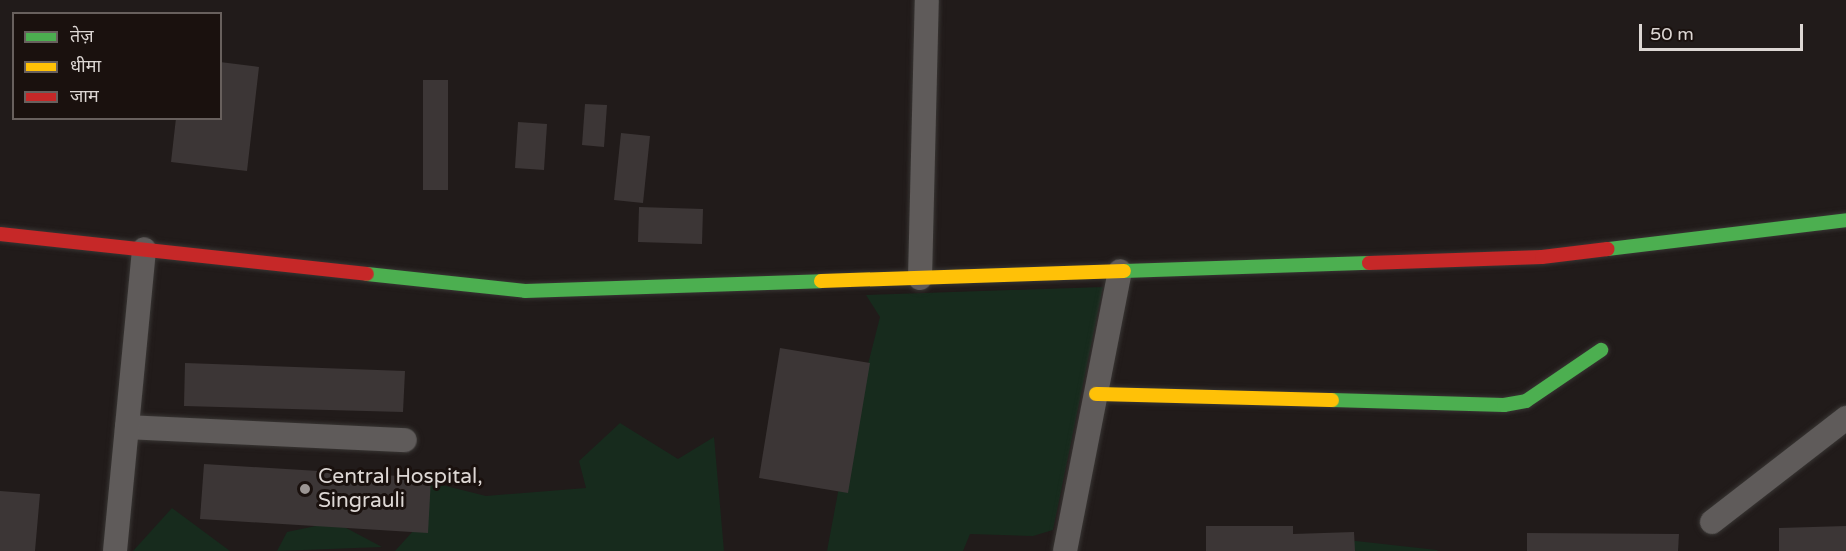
<!DOCTYPE html>
<html>
<head>
<meta charset="utf-8">
<style>
	body { margin:0 }
	#map { position:relative; width:1846px; height:551px; overflow:hidden; background:#211b1a; font-family:"Varela Round","Noto Sans Devanagari",sans-serif }
	div>[style] { position:absolute }
	[style*='--x'] { left:calc(var(--x)*1px); top:calc(var(--y)*1px); width:calc(var(--w)*1px); rotate:calc(var(--a)*1deg) }
	.green>* { inset:0; background:#172b1d }
	.building>* { inset:0; background:#3c3636 }
	.roads { filter:drop-shadow(0 0 2px #383533) drop-shadow(0 0 2px #383533) }
	.street>* { height:24px; margin:-12px; padding:0 12px; transform-origin:12px; border-radius:12px; background:#5f5b5a }
	.fast>* { height:14px; margin:-7px; padding:0 7px; transform-origin:7px; border-radius:7px; background:#4caf50 }
	.slow>* { height:14px; margin:-7px; padding:0 7px; transform-origin:7px; border-radius:7px; background:#ffc107 }
	.jam>* { height:14px; margin:-7px; padding:0 7px; transform-origin:7px; border-radius:7px; background:#c62828 }
	.dots>* { width:16px; height:16px; translate:-50% -50%; box-sizing:border-box; border:3px solid #1a110e; border-radius:50% }
	span { translate:-50% -50%; white-space:nowrap; text-align:center; line-height:1.15; -webkit-text-stroke:6px #1a110e; paint-order:stroke }
	.poi-label { font-size:21px; color:#ddd7d4 }
	.left { translate:0 -50%; text-align:left }
	.legend { position:absolute; left:12px; top:12px; width:210px; height:108px; box-sizing:border-box; background:#1a110e; border:2px solid #68605d; margin:0; padding:8px 10px; list-style:none; font-size:18px; color:#ddd7d4 }
	.legend li { display:flex; align-items:center; gap:12px; height:30px }
	.legend b { width:30px; border:2px solid #68605d }
	.scale { position:absolute; left:1639px; top:24px; width:164px; height:27px; box-sizing:border-box; border:3px solid #ddd7d4; border-top:0; padding-left:8px; font-size:18px; line-height:21px; white-space:nowrap; color:#ddd7d4; -webkit-text-stroke:4px #1a110e; paint-order:stroke }
</style>
</head>
<body>
<div id="map">
	<div class="green">
		<div style="clip-path:polygon(1103px 287px,1053px 530px,1033px 536px,970px 534px,963px 551px,827px 551px,845px 455px,880px 317px,866px 295px)"></div>
		<div style="clip-path:polygon(620px 423px,678px 459px,714px 437px,724px 551px,395px 551px,414px 530px,418px 479px,486px 496px,586px 488px,579px 461px)"></div>
		<div style="clip-path:polygon(172px 508px,230px 551px,133px 551px)"></div>
		<div style="clip-path:polygon(335px 522px,382px 547px,277px 551px,287px 532px)"></div>
		<div style="clip-path:polygon(1347px 540px,1437px 550px,1438px 551px,1342px 551px)"></div>
	</div>
	<div class="building">
		<div style="clip-path:polygon(220px 62px,259px 67px,247px 171px,171px 162px,176px 118px,220px 118px)"></div>
		<div style="clip-path:polygon(423px 80px,448px 80px,448px 190px,423px 190px)"></div>
		<div style="clip-path:polygon(585px 104px,607px 105px,604px 147px,582px 145px)"></div>
		<div style="clip-path:polygon(518px 122px,547px 124px,544px 170px,515px 168px)"></div>
		<div style="clip-path:polygon(621px 133px,650px 136px,643px 203px,614px 200px)"></div>
		<div style="clip-path:polygon(639px 207px,703px 209px,702px 244px,638px 242px)"></div>
		<div style="clip-path:polygon(780px 348px,870px 363px,848px 493px,759px 478px)"></div>
		<div style="clip-path:polygon(185px 363px,405px 371px,403px 412px,184px 406px)"></div>
		<div style="clip-path:polygon(204px 464px,431px 478px,428px 533px,200px 519px)"></div>
		<div style="clip-path:polygon(0 491px,40px 494px,35px 551px,0 551px)"></div>
		<div style="clip-path:polygon(1206px 526px,1293px 526px,1293px 534px,1354px 532px,1355px 551px,1206px 551px)"></div>
		<div style="clip-path:polygon(1846px 526px,1846px 551px,1779px 551px,1779px 528px)"></div>
		<div style="clip-path:polygon(1527px 533px,1679px 534px,1678px 551px,1527px 551px)"></div>
	</div>
	<div class="roads">
		<div class="street">
			<div style="--x:920;--y:278;--w:278;--a:-88.6"></div>
			<div style="--x:127;--y:427;--w:278;--a:2.7"></div>
			<div style="--x:1712;--y:522;--w:170;--a:-37.8"></div>
			<div style="--x:115;--y:551;--w:303;--a:-84.5"></div>
			<div style="--x:1065;--y:551;--w:285;--a:-78.9"></div>
		</div>
		<div class="fast">
			<div style="--x:1608;--y:249;--w:240;--a:-6.9"></div>
			<div style="--x:1124;--y:271;--w:245;--a:-1.9"></div>
			<div style="--x:367;--y:274;--w:159;--a:6.1"></div>
			<div style="--x:525;--y:291;--w:296;--a:-1.9"></div>
			<div style="--x:1332;--y:400;--w:172;--a:1.7"></div>
			<div style="--x:1504;--y:405;--w:22;--a:-10"></div>
			<div style="--x:1526;--y:401;--w:91;--a:-34.2"></div>
		</div>
		<div class="slow">
			<div style="--x:821;--y:281;--w:303;--a:-1.9"></div>
			<div style="--x:1096;--y:394;--w:236;--a:1.5"></div>
		</div>
		<div class="jam">
			<div style="--x:0;--y:234;--w:369;--a:6.2"></div>
			<div style="--x:1369;--y:263;--w:173;--a:-2"></div>
			<div style="--x:1542;--y:257;--w:66;--a:-6.9"></div>
		</div>
	</div>
	<div class="dots">
		<div style="left:305px;top:489px;background:#9b9593"></div>
	</div>
	<div class="poi-label">
		<span class="left" style="left:318px;top:489px">Central Hospital,<br>Singrauli</span>
	</div>
	<ul class="legend">
	<li><b style="height:8px;background:#4caf50"></b>तेज़</li>
	<li><b style="height:8px;background:#ffc107"></b>धीमा</li>
	<li><b style="height:8px;background:#c62828"></b>जाम</li>
	</ul>
	<div class="scale">50 m</div>
</div>
</body>
</html>
